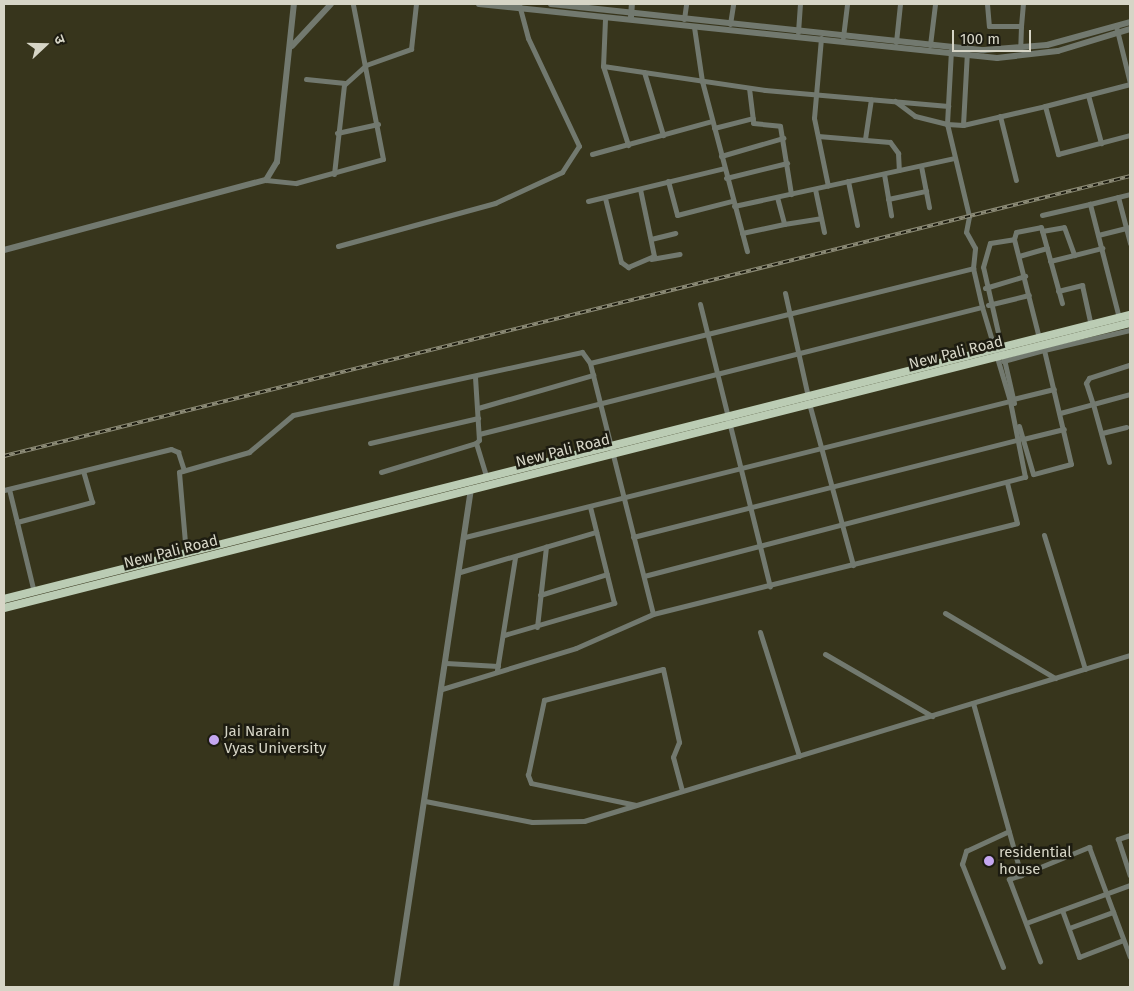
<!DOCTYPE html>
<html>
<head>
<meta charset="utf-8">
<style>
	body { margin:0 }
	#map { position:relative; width:1134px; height:991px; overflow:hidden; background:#37351c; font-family:"Fira Sans","Noto Sans Devanagari",sans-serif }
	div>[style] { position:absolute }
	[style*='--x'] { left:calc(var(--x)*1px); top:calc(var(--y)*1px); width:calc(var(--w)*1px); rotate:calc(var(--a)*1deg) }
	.minor>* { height:5px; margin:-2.5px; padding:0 2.5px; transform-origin:2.5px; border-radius:2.5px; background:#72796f }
	.tertiary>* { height:6px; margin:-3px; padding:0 3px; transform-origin:3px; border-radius:3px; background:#72796f }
	.trunk>* { height:8px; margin:-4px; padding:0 4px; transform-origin:4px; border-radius:4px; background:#bbccb4 }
	.rail>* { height:4px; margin-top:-2px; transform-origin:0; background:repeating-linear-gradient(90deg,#1d1c11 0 5.5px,#8d8c78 0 11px); box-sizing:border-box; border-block:1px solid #8d8c78 }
	.dots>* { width:14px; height:14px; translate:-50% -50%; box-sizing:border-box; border:2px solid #1d1c11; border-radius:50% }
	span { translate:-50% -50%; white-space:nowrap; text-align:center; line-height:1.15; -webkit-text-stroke:5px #1d1c11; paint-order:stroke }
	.street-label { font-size:15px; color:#d6d5c6 }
	.poi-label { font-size:15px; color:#d6d5c6 }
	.left { translate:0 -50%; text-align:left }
	.frame { position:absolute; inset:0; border:5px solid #d6d5c6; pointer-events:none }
	.north { position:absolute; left:20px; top:20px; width:50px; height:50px; -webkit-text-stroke:4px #1d1c11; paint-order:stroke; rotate:69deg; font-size:14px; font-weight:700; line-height:20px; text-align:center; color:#d6d5c6 }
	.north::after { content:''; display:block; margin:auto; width:18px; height:22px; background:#d6d5c6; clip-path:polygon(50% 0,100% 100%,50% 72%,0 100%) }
	.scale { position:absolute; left:952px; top:30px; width:79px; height:22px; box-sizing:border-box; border:2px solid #d6d5c6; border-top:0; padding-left:6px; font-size:15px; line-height:18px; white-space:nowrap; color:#d6d5c6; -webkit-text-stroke:4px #1d1c11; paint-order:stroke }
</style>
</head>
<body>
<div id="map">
	<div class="minor">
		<div style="--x:987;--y:4;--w:22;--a:85"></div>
		<div style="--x:989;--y:26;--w:32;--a:0"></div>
		<div style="--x:1021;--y:26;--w:23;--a:92"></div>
		<div style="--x:605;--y:19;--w:47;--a:92.4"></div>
		<div style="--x:603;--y:66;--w:83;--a:72.4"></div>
		<div style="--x:684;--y:19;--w:15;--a:-82"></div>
		<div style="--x:730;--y:24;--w:20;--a:-81"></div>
		<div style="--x:1021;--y:26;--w:22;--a:-85"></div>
		<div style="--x:1116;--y:26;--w:59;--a:76.2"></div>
		<div style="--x:694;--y:27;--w:55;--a:81.6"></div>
		<div style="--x:702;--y:81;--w:176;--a:75.2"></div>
		<div style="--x:798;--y:32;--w:28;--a:-86"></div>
		<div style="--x:843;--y:37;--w:33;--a:-83"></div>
		<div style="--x:821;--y:38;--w:80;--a:95"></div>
		<div style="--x:814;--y:118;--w:69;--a:78.4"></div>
		<div style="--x:896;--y:42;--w:38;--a:-84"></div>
		<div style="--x:930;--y:45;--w:41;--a:-83"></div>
		<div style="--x:951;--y:50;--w:74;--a:93.1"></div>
		<div style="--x:947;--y:124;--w:16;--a:4"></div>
		<div style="--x:963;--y:125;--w:84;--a:-13"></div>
		<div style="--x:1045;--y:106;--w:50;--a:74.8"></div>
		<div style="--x:1058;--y:154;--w:74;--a:-14.8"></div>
		<div style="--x:603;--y:66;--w:164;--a:8.4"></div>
		<div style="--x:765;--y:90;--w:184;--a:5"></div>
		<div style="--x:644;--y:72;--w:66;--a:73.2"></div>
		<div style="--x:306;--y:79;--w:39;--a:6"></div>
		<div style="--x:749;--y:88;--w:35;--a:83"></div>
		<div style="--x:753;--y:123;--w:27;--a:6"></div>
		<div style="--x:780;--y:126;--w:69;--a:80.8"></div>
		<div style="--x:1088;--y:95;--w:50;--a:74.8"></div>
		<div style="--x:1045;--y:106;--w:88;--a:-14.5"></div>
		<div style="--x:1000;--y:116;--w:66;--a:76"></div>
		<div style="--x:963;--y:125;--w:73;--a:-86.9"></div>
		<div style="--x:714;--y:128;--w:40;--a:-14.4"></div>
		<div style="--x:337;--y:133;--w:42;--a:-12.4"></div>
		<div style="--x:818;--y:136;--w:72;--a:4.8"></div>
		<div style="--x:890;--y:142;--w:14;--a:54"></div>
		<div style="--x:898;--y:153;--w:17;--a:87"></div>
		<div style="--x:865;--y:139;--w:40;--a:-81.5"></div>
		<div style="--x:592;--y:154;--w:124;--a:-15.4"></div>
		<div style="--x:721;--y:156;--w:65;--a:-16.2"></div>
		<div style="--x:921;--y:166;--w:42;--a:79"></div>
		<div style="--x:334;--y:174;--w:90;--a:-83.6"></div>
		<div style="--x:344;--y:85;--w:30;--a:-42"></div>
		<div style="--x:366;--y:65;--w:48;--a:-19.6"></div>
		<div style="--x:411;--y:49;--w:45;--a:-83.7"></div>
		<div style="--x:884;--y:174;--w:42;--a:80.3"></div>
		<div style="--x:726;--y:178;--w:63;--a:-13.8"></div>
		<div style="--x:266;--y:180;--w:30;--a:6"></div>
		<div style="--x:296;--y:183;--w:90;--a:-15.4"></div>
		<div style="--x:383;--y:159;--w:158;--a:-101"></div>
		<div style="--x:668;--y:181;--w:35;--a:75"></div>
		<div style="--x:677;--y:215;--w:57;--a:-14.3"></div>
		<div style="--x:848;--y:181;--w:45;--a:78.4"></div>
		<div style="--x:815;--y:189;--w:44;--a:78.2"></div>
		<div style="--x:777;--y:197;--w:28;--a:75"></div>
		<div style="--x:784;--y:224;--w:37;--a:-9"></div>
		<div style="--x:1118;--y:197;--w:48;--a:75.4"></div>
		<div style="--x:605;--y:198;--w:66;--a:76"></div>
		<div style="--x:621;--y:262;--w:9;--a:36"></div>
		<div style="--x:628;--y:267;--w:28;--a:-23"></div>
		<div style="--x:654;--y:256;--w:68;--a:-101.8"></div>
		<div style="--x:888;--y:199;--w:39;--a:-12"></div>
		<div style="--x:588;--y:201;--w:140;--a:-13.6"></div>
		<div style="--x:734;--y:206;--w:225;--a:-12.3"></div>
		<div style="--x:1042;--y:215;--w:49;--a:-12.9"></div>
		<div style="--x:1042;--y:231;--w:22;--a:-10"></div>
		<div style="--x:1064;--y:227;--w:30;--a:70"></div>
		<div style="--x:742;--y:233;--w:43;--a:-12.1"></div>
		<div style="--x:1098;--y:235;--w:33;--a:-14"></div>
		<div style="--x:651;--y:239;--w:25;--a:-14"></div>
		<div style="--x:338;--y:246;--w:163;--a:-15.3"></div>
		<div style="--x:495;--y:203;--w:74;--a:-24.8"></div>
		<div style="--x:562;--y:172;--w:31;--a:-57"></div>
		<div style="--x:579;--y:146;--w:119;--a:-115.3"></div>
		<div style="--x:528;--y:38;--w:35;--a:-105"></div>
		<div style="--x:1019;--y:256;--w:29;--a:-16"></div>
		<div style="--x:651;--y:259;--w:29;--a:-10"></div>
		<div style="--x:1050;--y:261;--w:54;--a:-14"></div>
		<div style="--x:985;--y:288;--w:42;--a:-16.7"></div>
		<div style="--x:1058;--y:291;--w:25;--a:-14"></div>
		<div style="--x:1082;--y:285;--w:42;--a:77.6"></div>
		<div style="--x:785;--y:293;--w:107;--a:77.5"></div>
		<div style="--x:700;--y:304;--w:291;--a:76.1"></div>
		<div style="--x:988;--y:305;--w:42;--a:-13.7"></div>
		<div style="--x:1119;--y:318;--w:118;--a:-104.3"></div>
		<div style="--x:1090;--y:204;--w:41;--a:-14"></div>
		<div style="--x:1039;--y:338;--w:102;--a:-104.2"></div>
		<div style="--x:1014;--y:239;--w:7;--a:-74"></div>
		<div style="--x:1016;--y:232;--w:25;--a:-11"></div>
		<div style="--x:1041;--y:227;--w:79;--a:74.6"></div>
		<div style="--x:1044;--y:350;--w:88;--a:-13.1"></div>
		<div style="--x:1003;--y:361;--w:42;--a:-15"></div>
		<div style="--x:1044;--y:350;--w:117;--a:76.7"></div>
		<div style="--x:1071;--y:464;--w:39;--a:165"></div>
		<div style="--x:1033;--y:474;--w:50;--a:-106.3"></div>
		<div style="--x:1129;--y:365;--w:42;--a:162"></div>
		<div style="--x:1089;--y:378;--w:6;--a:121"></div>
		<div style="--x:1086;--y:383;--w:22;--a:72"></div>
		<div style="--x:1093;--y:404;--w:38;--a:-15"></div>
		<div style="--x:475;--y:377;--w:63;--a:86.4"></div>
		<div style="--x:479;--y:440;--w:4;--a:135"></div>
		<div style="--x:476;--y:443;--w:34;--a:73"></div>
		<div style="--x:1013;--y:399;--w:42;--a:-13.7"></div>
		<div style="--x:809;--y:403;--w:168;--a:74.8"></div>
		<div style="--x:1014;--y:403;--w:139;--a:-102.8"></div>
		<div style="--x:983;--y:267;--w:25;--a:-74"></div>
		<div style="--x:990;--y:243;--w:24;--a:-9"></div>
		<div style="--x:478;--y:408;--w:120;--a:-16"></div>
		<div style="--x:1060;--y:413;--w:34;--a:-15"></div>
		<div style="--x:1093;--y:404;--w:60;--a:74.6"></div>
		<div style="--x:1102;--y:433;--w:25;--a:-14"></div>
		<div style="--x:479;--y:434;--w:519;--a:-14.17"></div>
		<div style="--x:1023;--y:439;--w:42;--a:-13.7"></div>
		<div style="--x:370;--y:443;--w:111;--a:-13"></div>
		<div style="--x:381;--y:472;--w:99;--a:-17"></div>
		<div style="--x:9;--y:489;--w:106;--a:76.4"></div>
		<div style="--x:4;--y:490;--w:172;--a:-13.8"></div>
		<div style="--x:171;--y:449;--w:8;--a:23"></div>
		<div style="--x:178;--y:452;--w:19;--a:72"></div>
		<div style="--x:17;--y:522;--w:78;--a:-14.9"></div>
		<div style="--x:92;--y:502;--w:32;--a:-106"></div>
		<div style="--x:1044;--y:535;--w:140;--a:73"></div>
		<div style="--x:465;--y:537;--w:562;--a:-14.01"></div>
		<div style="--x:633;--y:537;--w:398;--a:-14.2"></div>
		<div style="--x:186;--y:554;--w:82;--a:-94.9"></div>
		<div style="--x:179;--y:472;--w:73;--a:-15.9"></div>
		<div style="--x:249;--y:452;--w:57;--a:-40.1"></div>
		<div style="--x:293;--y:415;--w:296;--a:-12.3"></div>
		<div style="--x:582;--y:352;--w:14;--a:54"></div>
		<div style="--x:460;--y:572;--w:142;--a:-16.4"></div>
		<div style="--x:644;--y:576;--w:394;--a:-14.6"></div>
		<div style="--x:1025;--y:477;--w:77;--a:-101.2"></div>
		<div style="--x:1010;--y:401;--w:98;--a:-106.6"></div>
		<div style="--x:982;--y:307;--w:40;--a:-103"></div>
		<div style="--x:973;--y:268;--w:20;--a:-84"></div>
		<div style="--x:975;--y:248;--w:18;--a:-119"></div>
		<div style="--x:966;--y:232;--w:16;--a:-79"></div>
		<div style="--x:969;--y:216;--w:95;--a:-103.4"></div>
		<div style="--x:947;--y:124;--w:33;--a:-166"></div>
		<div style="--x:915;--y:116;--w:25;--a:-143"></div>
		<div style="--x:540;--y:595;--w:70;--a:-17.4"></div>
		<div style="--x:945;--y:613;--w:128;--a:30.6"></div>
		<div style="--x:653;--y:614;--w:259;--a:-104.1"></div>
		<div style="--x:590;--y:363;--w:395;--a:-13.9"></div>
		<div style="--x:537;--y:627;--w:81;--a:-83.6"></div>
		<div style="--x:760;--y:632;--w:130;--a:72.5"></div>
		<div style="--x:504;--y:635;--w:115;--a:-16.2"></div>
		<div style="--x:614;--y:603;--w:99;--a:-104"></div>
		<div style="--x:825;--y:654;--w:124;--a:30.1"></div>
		<div style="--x:446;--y:663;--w:52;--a:3.3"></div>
		<div style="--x:497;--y:670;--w:114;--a:-80.9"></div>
		<div style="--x:442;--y:689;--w:140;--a:-17"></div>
		<div style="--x:576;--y:648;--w:84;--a:-23.8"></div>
		<div style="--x:653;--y:614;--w:375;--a:-14"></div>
		<div style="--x:1017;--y:523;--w:41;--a:-104"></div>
		<div style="--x:973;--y:703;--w:179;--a:74.4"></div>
		<div style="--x:1021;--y:875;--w:74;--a:-22.4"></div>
		<div style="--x:1089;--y:847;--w:117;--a:69.6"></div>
		<div style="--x:425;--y:801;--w:109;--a:11.1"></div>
		<div style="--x:532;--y:822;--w:52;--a:-1.1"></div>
		<div style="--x:584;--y:821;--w:571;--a:-16.91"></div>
		<div style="--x:636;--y:805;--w:107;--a:-168.2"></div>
		<div style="--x:531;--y:783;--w:9;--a:-111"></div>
		<div style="--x:528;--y:775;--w:77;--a:-78"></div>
		<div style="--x:544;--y:700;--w:123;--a:-14.6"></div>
		<div style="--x:663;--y:669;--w:75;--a:77.6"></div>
		<div style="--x:679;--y:742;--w:16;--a:112"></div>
		<div style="--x:673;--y:757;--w:35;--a:75"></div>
		<div style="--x:1130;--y:835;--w:13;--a:162"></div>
		<div style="--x:1118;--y:839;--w:38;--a:72"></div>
		<div style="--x:1021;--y:875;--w:13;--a:162"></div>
		<div style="--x:1009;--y:879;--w:88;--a:69.3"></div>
		<div style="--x:1062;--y:910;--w:50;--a:70.1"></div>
		<div style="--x:1079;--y:957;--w:47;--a:-21.1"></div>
		<div style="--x:1026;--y:923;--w:111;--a:-20.1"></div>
		<div style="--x:1069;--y:928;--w:47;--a:-20"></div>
		<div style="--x:1003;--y:967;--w:111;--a:-111.7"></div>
		<div style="--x:962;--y:864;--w:14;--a:-73"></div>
		<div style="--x:966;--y:851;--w:47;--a:-24.9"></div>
	</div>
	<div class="tertiary">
		<div style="--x:479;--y:4;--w:521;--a:5.95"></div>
		<div style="--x:997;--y:58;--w:61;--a:-6.5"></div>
		<div style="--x:1058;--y:51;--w:75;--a:-17"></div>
		<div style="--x:551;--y:4;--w:435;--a:6.1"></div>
		<div style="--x:984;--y:50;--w:63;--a:-4.5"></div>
		<div style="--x:1047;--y:45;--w:86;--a:-15.5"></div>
		<div style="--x:631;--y:17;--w:13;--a:-86"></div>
		<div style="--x:292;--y:46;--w:57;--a:-47.1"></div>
		<div style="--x:4;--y:250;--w:271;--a:-15"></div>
		<div style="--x:266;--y:180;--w:21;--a:-59"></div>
		<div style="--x:277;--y:162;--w:159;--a:-83.9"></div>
		<div style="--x:396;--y:987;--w:504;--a:-81.44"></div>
	</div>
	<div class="trunk">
		<div style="--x:4;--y:599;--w:1161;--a:-14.16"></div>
		<div style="--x:4;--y:608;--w:1162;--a:-14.2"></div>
	</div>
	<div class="rail">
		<div style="--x:4;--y:456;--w:1160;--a:-13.96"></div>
	</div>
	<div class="dots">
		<div style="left:214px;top:740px;background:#c5a7f1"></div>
		<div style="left:989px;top:861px;background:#c5a7f1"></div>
	</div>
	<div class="street-label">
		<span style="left:956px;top:353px;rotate:-14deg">New Pali Road</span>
		<span style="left:563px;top:451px;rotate:-14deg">New Pali Road</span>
		<span style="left:171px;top:552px;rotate:-14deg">New Pali Road</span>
	</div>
	<div class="poi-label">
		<span class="left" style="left:224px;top:740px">Jai Narain<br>Vyas University</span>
		<span class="left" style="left:999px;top:861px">residential<br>house</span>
	</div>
	<div class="frame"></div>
	<div class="north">उ</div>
	<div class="scale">100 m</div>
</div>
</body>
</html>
